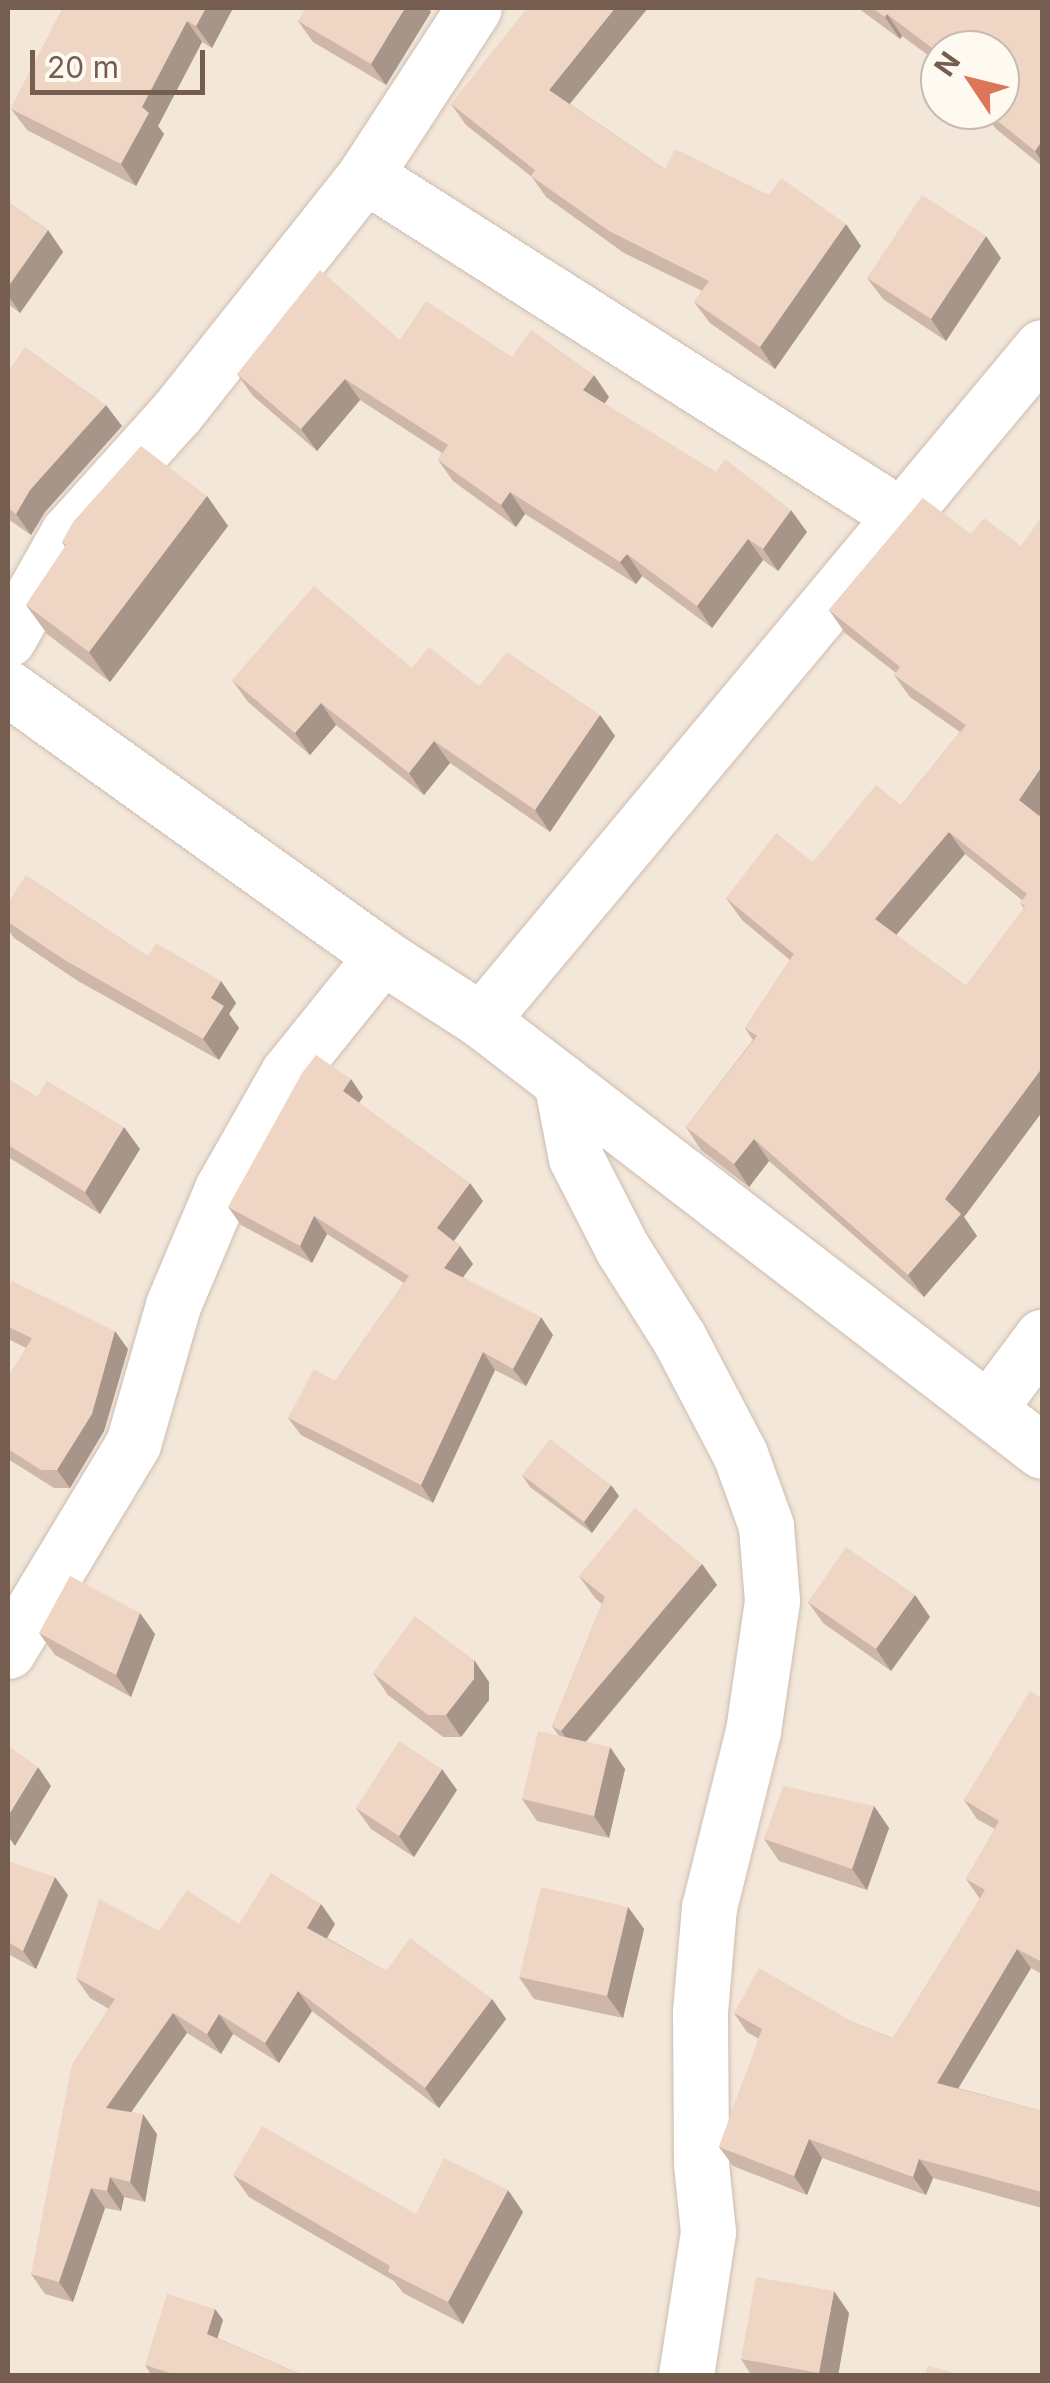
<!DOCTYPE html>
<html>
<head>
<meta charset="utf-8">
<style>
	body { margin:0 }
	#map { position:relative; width:1050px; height:2383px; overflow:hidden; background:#fbf5eb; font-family:Inter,sans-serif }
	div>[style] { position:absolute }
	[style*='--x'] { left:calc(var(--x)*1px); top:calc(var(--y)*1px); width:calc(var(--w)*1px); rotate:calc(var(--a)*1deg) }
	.residential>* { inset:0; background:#f3e7d9 }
	.roads { filter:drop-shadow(0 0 2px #cdbdb1) drop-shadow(0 0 2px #cdbdb1) }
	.minor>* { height:55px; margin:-27.5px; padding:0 27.5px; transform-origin:27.5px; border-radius:27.5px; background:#fff }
	.wall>* { inset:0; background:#ceb7a9 }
	.shaded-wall>* { inset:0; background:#a79589 }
	.building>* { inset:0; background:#efd5c4 }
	span { translate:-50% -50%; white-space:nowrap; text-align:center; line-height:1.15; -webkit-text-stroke:8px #fef9f1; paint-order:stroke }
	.frame { position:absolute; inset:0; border:10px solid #755d4f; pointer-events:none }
	.north { position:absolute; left:920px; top:30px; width:100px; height:100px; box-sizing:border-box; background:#fef9f1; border:2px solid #c7bbb0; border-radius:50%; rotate:305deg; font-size:28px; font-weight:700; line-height:40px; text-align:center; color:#755d4f }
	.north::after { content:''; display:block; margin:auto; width:35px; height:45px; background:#dd7658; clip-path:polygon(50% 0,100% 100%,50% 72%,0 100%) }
	.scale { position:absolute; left:30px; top:50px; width:175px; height:45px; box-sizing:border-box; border:5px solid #755d4f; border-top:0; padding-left:12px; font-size:30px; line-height:35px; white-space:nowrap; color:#755d4f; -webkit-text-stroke:8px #fef9f1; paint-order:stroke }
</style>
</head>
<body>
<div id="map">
	<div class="residential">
		<div style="clip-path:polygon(evenodd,8px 8px,1042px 8px,1042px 2375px,8px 2375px,8px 8px,940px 50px,1000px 50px,1000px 110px,940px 110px,940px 50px)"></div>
	</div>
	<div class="roads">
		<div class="minor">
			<div style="--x:365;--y:175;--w:636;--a:32.42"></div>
			<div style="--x:8;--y:639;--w:122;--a:-60.5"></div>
			<div style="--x:68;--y:533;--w:161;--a:-48"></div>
			<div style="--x:176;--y:413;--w:304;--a:-51.5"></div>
			<div style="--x:365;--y:175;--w:199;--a:-56.9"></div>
			<div style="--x:8;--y:688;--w:460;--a:35.6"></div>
			<div style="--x:382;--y:956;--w:118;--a:32.9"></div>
			<div style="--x:481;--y:1020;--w:707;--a:37.53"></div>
			<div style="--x:481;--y:1020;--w:876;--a:-50.19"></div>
			<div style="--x:561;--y:1081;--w:78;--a:79"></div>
			<div style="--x:576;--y:1158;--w:101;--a:62.9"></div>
			<div style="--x:622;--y:1248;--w:107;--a:57.7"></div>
			<div style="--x:679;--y:1338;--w:131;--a:62.3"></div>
			<div style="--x:740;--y:1454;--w:77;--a:70.1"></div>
			<div style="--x:766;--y:1526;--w:75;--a:85.4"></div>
			<div style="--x:772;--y:1601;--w:131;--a:98.3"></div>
			<div style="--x:753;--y:1731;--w:181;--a:104"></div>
			<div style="--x:709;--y:1907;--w:105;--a:94.9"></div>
			<div style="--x:700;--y:2012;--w:152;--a:89.6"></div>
			<div style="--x:701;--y:2164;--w:68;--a:84.1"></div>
			<div style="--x:708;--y:2232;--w:146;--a:98.7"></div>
			<div style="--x:989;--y:1408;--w:89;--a:-53.3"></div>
			<div style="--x:8;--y:1651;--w:242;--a:-58.9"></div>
			<div style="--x:133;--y:1444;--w:145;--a:-73.9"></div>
			<div style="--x:173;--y:1305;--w:126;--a:-67.1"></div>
			<div style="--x:222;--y:1189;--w:133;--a:-60.4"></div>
			<div style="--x:288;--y:1073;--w:150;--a:-51.2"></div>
		</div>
	</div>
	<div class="wall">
		<div style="clip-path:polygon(63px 8px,233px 8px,212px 48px,202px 42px,158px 126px,164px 134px,136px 186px,27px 130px,11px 109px)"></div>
		<div style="clip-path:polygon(858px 8px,1042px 8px,1042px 166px,995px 128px,983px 110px,1000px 110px,1000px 50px,940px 50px,940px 64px,902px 36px,900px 39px)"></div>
		<div style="clip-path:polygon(431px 12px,386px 85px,313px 42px,298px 21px)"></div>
		<div style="clip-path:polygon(451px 104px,570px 104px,665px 169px,861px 246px,775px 369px,710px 323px,694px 302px,702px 291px,624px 253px,546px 197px,532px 177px,466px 125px)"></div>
		<div style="clip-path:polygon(8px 202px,48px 230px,63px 252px,20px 313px,8px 304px)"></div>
		<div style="clip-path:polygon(1001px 258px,946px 341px,883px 299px,867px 278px)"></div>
		<div style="clip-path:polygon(400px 340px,512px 357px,609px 397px,605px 404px,807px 532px,778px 571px,763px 560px,712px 628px,642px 576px,636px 584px,525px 514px,516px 527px,453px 481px,438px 460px,442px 453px,360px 400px,317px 451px,253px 396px,237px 374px)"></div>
		<div style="clip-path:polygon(8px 372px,122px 426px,45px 512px,31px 535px,8px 519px)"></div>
		<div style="clip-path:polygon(207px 496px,228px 526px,110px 682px,47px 634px,26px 605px,65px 547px,62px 542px)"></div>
		<div style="clip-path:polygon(evenodd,923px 498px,1040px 816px,1042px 818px,1042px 1112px,964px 1217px,977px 1236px,924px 1297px,769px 1161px,749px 1187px,701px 1150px,686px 1127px,753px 1040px,745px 1028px,790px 960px,742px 920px,726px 898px,813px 862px,901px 805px,960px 732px,910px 697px,894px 675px,896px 673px,845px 633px,829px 610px,923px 498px,965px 854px,1022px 900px,1020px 903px,1024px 908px,966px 986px,896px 935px,965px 854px)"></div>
		<div style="clip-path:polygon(232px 680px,479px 686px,600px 715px,615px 736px,550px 832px,450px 763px,424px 795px,336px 725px,310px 755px,248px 702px)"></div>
		<div style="clip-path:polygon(8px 903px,148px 956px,221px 981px,236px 1003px,229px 1014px,239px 1028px,219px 1060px,78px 981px,14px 938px,8px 929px)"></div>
		<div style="clip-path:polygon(8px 1079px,37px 1097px,140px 1149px,100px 1214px,8px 1157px)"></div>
		<div style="clip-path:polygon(351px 1079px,363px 1097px,359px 1103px,483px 1201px,454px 1241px,460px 1246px,473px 1264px,463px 1277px,553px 1335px,526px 1386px,495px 1370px,433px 1503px,301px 1435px,288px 1418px,335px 1381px,404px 1283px,327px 1234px,312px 1263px,241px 1225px,228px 1207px)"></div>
		<div style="clip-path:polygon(8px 1290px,128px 1349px,104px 1431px,70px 1488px,54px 1488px,8px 1459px,8px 1378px,26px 1348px,8px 1339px)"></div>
		<div style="clip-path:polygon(522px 1475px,619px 1496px,592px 1533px,530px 1487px)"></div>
		<div style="clip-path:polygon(702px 1564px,717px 1585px,586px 1742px,625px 1769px,609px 1838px,537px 1821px,522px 1799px,559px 1736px,552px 1726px,602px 1604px,595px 1598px,579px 1576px)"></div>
		<div style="clip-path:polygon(915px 1595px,930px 1617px,891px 1671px,823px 1623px,808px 1602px)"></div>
		<div style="clip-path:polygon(39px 1633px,155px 1634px,131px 1697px,55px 1655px)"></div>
		<div style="clip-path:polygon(474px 1660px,489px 1682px,489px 1700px,461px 1737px,443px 1737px,388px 1695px,373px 1673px)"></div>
		<div style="clip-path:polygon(1042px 1698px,1042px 1974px,1031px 1968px,958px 2088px,1042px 2111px,1042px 2208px,933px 2178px,926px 2195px,822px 2158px,807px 2195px,733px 2166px,719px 2147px,759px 2039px,747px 2032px,734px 2013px,853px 2022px,893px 2038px,980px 1899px,966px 1879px,995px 1829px,977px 1819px,964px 1800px)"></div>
		<div style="clip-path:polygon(457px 1790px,414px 1857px,371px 1829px,356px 1808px)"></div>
		<div style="clip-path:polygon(874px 1806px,889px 1828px,867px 1890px,779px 1861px,764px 1839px)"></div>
		<div style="clip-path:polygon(8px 1861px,68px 1895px,36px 1969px,8px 1954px)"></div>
		<div style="clip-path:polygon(321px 1904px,335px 1924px,327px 1938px,386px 1971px,492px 1999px,506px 2019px,439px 2108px,312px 2011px,279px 2063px,233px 2034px,221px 2054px,187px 2033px,131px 2112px,157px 2134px,145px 2202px,124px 2197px,121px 2211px,105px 2208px,73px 2302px,45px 2294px,31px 2274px,109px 2009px,90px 1998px,76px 1978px,159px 1931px,239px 1924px)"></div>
		<div style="clip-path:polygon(628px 1907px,644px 1929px,623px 2018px,534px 1999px,519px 1977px)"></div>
		<div style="clip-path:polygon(233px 2175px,416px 2214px,523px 2212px,463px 2324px,403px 2293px,394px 2281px,249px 2197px)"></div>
		<div style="clip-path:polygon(215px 2309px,223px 2320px,217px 2338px,305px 2376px,152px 2376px,145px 2365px)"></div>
		<div style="clip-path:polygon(849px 2313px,838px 2376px,752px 2376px,741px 2359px)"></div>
	</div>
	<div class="shaded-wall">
		<div style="clip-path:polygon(206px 8px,233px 8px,212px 48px,196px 26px)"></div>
		<div style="clip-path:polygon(405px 8px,428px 8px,431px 12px,386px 85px,371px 64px)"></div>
		<div style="clip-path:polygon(615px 8px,648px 8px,564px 111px,549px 90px)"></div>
		<div style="clip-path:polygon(887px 14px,902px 36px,900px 39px,885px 17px)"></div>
		<div style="clip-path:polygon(187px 21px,202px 42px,158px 126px,164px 134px,136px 186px,121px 164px,142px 107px)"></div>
		<div style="clip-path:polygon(1042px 141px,1042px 162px,1035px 151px)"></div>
		<div style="clip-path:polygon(846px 224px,861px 246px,775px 369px,760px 347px)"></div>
		<div style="clip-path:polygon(48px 230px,63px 252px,20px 313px,8px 295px,8px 287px)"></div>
		<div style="clip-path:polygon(986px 236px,1001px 258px,946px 341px,931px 319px)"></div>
		<div style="clip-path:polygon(594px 375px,609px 397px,598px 412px,583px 390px)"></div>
		<div style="clip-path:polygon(345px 379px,360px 400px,317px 451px,301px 429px)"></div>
		<div style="clip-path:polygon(106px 405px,122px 426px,45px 512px,31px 535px,16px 514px,30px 490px)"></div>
		<div style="clip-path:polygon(510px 492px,525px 514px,516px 527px,501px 505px)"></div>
		<div style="clip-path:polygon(207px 496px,228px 526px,110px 682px,89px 652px)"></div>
		<div style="clip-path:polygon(791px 510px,807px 532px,778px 571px,763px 549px)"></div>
		<div style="clip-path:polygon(748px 539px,763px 560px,712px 628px,697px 606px)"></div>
		<div style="clip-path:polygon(627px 554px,642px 576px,636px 584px,620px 562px)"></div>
		<div style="clip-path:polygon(321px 703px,336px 725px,310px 755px,295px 733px)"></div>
		<div style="clip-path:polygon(600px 715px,615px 736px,550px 832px,535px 810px)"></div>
		<div style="clip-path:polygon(434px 741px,450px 763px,424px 795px,409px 773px)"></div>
		<div style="clip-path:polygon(1042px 766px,1042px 811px,1035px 823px,1019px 800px)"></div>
		<div style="clip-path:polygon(949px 832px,965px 854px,891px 941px,875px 919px)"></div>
		<div style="clip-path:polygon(221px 981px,236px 1003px,229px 1014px,239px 1028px,219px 1060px,203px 1039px,211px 998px)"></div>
		<div style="clip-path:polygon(1042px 1068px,1042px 1112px,964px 1217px,977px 1236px,924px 1297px,908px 1275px,945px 1199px)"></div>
		<div style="clip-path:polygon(351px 1079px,363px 1097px,355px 1108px,343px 1091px)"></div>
		<div style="clip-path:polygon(124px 1127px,140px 1149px,100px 1214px,85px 1192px)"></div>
		<div style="clip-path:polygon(754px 1139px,769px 1161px,749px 1187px,734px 1164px)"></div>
		<div style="clip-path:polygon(470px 1183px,483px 1201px,450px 1246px,437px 1228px)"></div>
		<div style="clip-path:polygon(314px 1216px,327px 1234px,312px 1263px,300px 1246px)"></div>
		<div style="clip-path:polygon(460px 1246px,473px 1264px,457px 1285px,444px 1268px)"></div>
		<div style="clip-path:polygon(541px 1317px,553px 1335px,526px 1386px,513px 1369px)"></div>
		<div style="clip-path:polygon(115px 1331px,128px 1349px,104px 1431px,70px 1488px,57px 1470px)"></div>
		<div style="clip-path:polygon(483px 1352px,495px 1370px,433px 1503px,421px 1485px)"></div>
		<div style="clip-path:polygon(611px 1485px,619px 1496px,592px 1533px,584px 1522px)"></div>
		<div style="clip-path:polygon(702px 1564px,717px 1585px,576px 1753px,561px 1731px)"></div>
		<div style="clip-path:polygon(915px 1595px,930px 1617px,891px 1671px,876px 1649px)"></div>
		<div style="clip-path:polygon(140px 1613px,155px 1634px,131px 1697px,116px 1675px)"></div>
		<div style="clip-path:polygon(474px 1660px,489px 1682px,489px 1700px,461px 1737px,446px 1715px)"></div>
		<div style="clip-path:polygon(610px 1747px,625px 1769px,609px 1838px,594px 1816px)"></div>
		<div style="clip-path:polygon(38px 1767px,51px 1786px,15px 1846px,8px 1836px,8px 1816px)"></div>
		<div style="clip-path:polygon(442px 1769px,457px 1790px,414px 1857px,399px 1836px)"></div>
		<div style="clip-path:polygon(874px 1806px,889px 1828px,867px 1890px,852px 1869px)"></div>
		<div style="clip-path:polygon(55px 1877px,68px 1895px,36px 1969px,23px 1951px)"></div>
		<div style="clip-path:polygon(321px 1904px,335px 1924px,321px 1948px,307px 1928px)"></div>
		<div style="clip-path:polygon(628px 1907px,644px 1929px,623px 2018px,607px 1996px)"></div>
		<div style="clip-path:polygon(1017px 1949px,1031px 1968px,950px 2102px,937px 2083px)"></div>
		<div style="clip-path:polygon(298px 1991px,312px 2011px,279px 2063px,265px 2043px)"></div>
		<div style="clip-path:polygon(492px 1999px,506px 2019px,439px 2108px,425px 2088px)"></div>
		<div style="clip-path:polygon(173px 2013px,187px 2033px,120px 2128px,106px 2108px)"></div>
		<div style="clip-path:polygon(219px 2014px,233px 2034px,221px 2054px,207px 2034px)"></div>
		<div style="clip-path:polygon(143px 2114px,157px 2134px,145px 2202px,130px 2182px)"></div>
		<div style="clip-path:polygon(809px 2139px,822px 2158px,807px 2195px,794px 2176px)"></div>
		<div style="clip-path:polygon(919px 2159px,933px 2178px,926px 2195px,913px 2177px)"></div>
		<div style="clip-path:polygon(110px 2177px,124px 2197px,121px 2211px,107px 2191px)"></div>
		<div style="clip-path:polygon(91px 2188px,105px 2208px,73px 2302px,59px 2282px)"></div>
		<div style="clip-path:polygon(508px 2190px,523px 2212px,463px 2324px,448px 2302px)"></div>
		<div style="clip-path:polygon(834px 2291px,849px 2313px,838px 2376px,821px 2376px,819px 2373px)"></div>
		<div style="clip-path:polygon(215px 2309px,223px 2320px,215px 2346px,207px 2334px)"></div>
	</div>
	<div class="building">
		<div style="clip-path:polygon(63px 8px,206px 8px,196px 26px,187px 21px,142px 107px,149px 113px,121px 164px,11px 109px)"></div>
		<div style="clip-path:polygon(306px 8px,405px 8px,371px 64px,298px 21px)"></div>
		<div style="clip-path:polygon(527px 8px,615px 8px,549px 90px,665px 169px,675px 149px,769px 195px,781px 178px,846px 224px,760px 347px,694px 302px,709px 281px,609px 231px,531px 176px,535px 170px,451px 104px)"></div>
		<div style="clip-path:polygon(872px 8px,1042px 8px,1042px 141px,1035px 151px,984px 110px,1000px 110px,1000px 50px,940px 50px,940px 54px,887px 14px,885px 17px)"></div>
		<div style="clip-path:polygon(922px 195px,986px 236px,931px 319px,867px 278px)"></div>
		<div style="clip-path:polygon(8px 202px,48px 230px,8px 287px)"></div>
		<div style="clip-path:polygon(320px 270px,400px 340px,426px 301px,512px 357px,531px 330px,594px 375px,583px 390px,716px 472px,725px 459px,791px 510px,763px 549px,748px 539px,697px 606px,627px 554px,620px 562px,510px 492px,501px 505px,438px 460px,448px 445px,345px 379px,301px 429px,237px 374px)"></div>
		<div style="clip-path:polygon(25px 347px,106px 405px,30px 490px,16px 514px,8px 508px,8px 372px)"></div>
		<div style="clip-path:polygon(141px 446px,207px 496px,89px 652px,26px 605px,66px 545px,62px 542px,73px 522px)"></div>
		<div style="clip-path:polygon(evenodd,923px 498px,971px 534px,984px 518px,1021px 546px,1042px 516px,1042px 766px,1019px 800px,1042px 818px,1042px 1068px,945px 1199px,961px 1214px,908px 1275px,754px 1139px,734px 1164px,686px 1127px,757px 1036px,745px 1028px,794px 954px,726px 898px,776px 833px,813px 862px,876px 785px,901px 805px,966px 725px,894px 675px,900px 667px,829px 610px,923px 498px,949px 832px,1027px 894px,1020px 903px,1025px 906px,966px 986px,875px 919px,949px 832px)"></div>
		<div style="clip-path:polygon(314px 586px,412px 668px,429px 647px,479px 686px,507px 652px,600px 715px,535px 810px,434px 741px,409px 773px,321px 703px,295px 733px,232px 680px)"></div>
		<div style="clip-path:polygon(26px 875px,148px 956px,156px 943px,221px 981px,211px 998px,224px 1006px,203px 1039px,63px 959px,8px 922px,8px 903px)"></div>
		<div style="clip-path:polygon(316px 1055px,351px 1079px,343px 1091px,470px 1183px,437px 1228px,460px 1246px,444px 1268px,541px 1317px,513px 1369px,483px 1352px,421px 1485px,288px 1418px,314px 1369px,335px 1381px,409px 1276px,314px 1216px,300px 1246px,228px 1207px,302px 1073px)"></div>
		<div style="clip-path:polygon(8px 1079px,37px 1097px,47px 1081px,124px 1127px,85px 1192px,8px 1145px)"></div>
		<div style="clip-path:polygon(12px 1281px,115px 1331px,92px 1414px,57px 1470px,41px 1470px,8px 1449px,8px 1378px,32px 1338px,8px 1327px,8px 1290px)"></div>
		<div style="clip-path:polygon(550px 1439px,611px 1485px,584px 1522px,522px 1475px)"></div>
		<div style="clip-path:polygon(635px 1508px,702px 1564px,561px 1731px,552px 1726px,605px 1597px,579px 1576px)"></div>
		<div style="clip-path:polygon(846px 1547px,915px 1595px,876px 1649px,808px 1602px)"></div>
		<div style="clip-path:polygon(70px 1576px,140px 1613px,116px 1675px,39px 1633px)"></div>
		<div style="clip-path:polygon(415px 1616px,474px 1660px,474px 1679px,446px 1715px,428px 1715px,373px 1673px)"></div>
		<div style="clip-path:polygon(1030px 1691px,1042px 1698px,1042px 1962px,1017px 1949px,937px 2083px,1042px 2111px,1042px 2192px,919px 2159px,913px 2177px,809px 2139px,794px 2176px,719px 2147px,762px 2029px,734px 2013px,759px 1968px,853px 2022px,893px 2038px,985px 1890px,966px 1879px,999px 1821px,964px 1800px)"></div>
		<div style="clip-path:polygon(538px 1731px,610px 1747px,594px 1816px,522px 1799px)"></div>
		<div style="clip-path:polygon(399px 1741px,442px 1769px,399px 1836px,356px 1808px)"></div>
		<div style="clip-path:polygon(8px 1746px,38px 1767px,8px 1816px)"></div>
		<div style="clip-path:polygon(783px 1786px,874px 1806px,852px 1869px,764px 1839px)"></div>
		<div style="clip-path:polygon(8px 1861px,55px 1877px,23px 1951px,8px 1942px)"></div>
		<div style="clip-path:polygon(271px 1873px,321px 1904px,307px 1928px,386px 1971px,410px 1938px,492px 1999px,425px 2088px,298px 1991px,265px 2043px,219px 2014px,207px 2034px,173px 2013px,106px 2108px,143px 2114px,130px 2182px,110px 2177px,107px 2191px,91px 2188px,59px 2282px,31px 2274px,72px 2064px,115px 1999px,76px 1978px,99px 1899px,159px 1931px,187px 1890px,239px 1924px)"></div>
		<div style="clip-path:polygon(541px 1887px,628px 1907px,607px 1996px,519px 1977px)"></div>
		<div style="clip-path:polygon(262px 2126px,416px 2214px,444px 2158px,508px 2190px,448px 2302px,388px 2272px,390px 2266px,233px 2175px)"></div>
		<div style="clip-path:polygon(756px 2277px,834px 2291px,819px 2373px,741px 2359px)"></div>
		<div style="clip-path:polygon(167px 2294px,215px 2309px,207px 2334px,305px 2376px,179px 2376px,145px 2365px)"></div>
		<div style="clip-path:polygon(928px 2366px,967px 2376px,925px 2376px)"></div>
	</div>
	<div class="frame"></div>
	<div class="north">N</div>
	<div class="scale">20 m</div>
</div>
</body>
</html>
